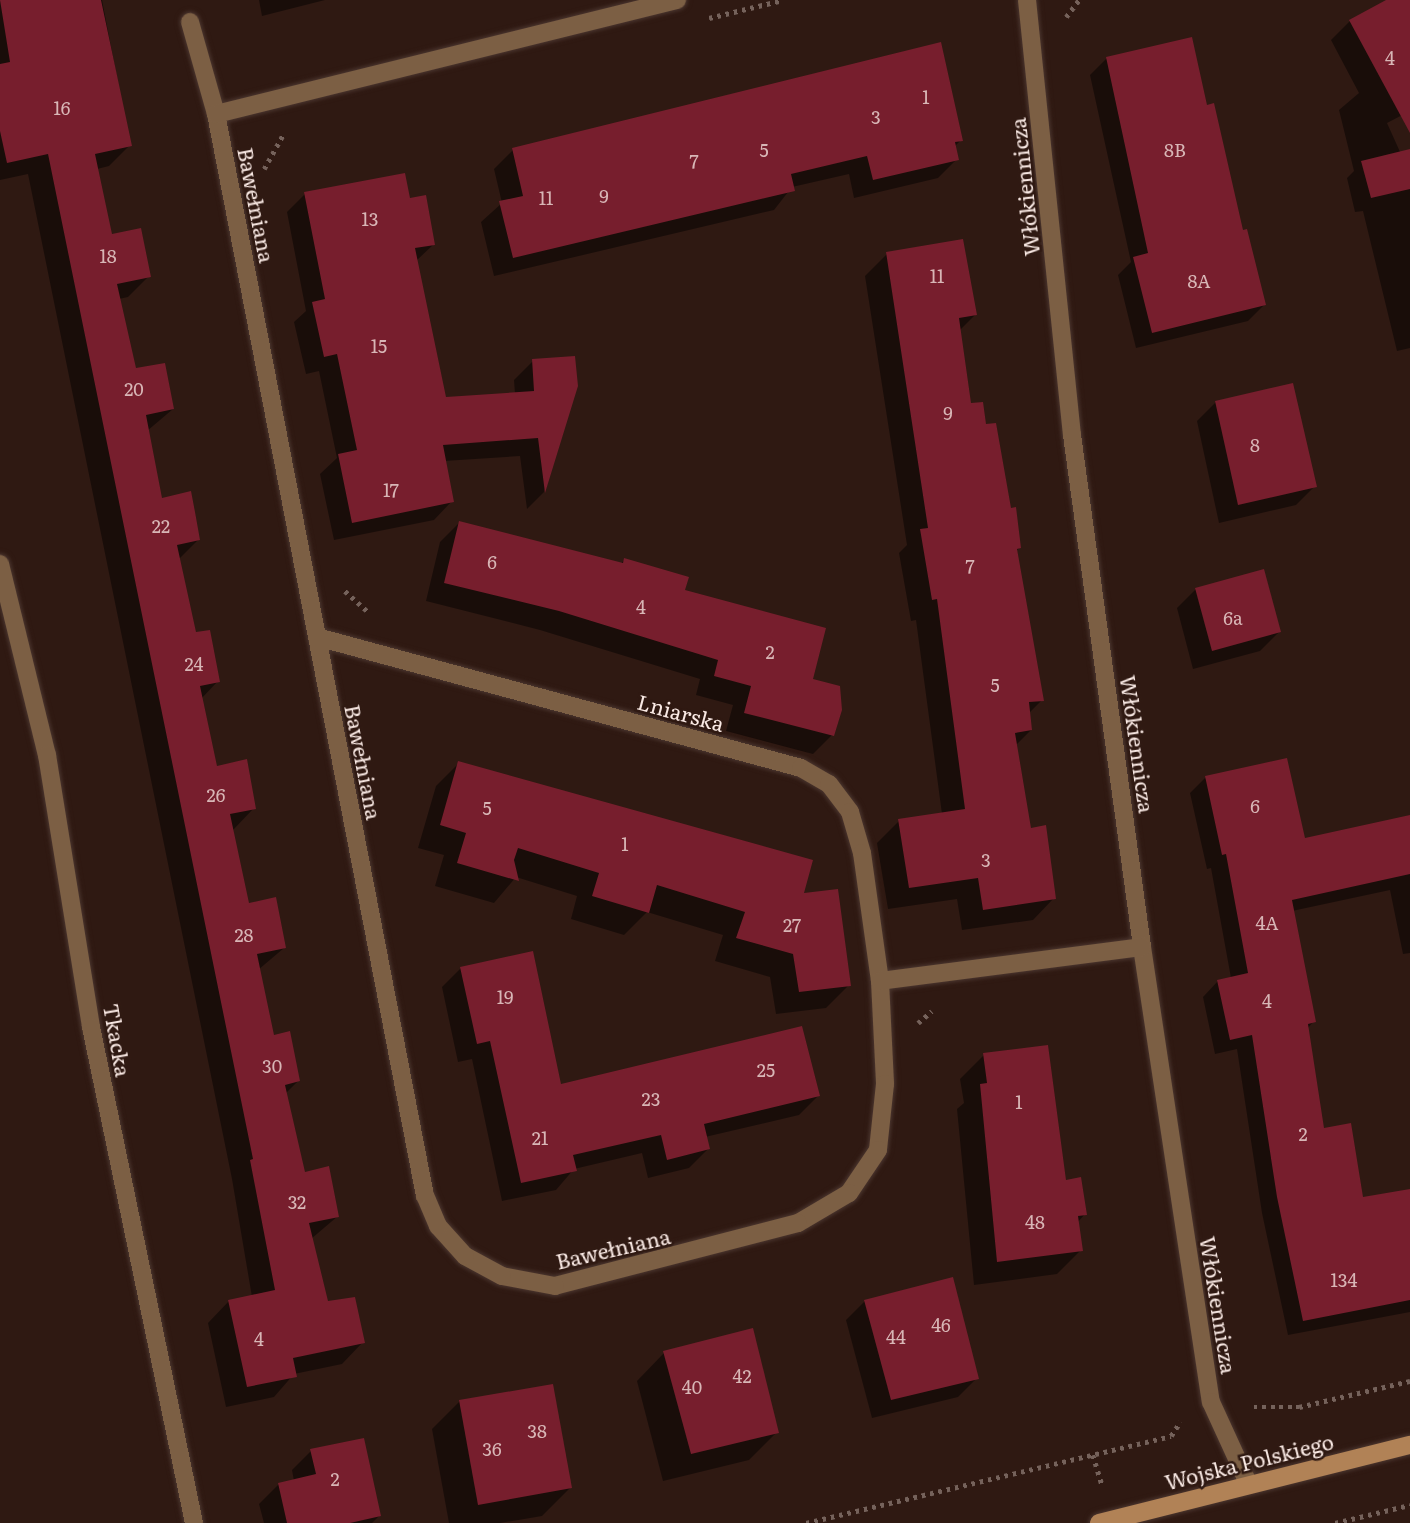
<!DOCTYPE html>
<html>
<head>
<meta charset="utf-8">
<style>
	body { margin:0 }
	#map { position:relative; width:1410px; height:1523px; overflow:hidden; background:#2f1912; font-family:Literata,serif }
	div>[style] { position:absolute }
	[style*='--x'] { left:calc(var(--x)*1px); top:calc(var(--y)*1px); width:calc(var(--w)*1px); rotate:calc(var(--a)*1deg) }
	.shadow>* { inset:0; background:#0007 }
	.building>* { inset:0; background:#771e2d }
	.path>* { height:4.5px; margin-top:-2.25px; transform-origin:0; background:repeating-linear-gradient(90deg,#75625b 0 3.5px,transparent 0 8.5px) }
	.roads { filter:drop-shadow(0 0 2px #4b362f) drop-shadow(0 0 2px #4b362f) }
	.street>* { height:18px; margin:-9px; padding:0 9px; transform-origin:9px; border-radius:9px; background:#7c5f44 }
	.secondary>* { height:18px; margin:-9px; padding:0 9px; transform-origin:9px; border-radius:9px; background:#b18256 }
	span { translate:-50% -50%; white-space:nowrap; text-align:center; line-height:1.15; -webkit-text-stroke:5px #2f1912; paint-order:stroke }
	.number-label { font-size:18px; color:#d8b6b6 }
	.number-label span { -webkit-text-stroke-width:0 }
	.street-label { font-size:21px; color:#f9e9e4 }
</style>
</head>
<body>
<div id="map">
	<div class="shadow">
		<div style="clip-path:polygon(0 0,102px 0,130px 145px,109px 166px,97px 169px,111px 236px,149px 276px,128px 297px,119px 299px,135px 370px,173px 409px,147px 431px,161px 500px,198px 540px,178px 560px,194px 634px,218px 681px,201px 699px,215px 768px,254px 808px,233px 830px,247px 905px,284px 948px,258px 970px,273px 1037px,298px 1081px,285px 1094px,303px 1174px,338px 1216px,311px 1239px,326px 1303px,363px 1342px,342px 1364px,294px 1374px,274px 1397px,226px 1407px,208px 1323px,229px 1301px,252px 1297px,232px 1179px,28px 174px,0 180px)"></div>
		<div style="clip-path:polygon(259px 0,325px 0,262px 16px)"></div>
		<div style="clip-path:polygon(1389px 0,1410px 0,1410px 111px,1387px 123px,1410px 174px,1410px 348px,1397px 351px,1363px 211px,1355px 212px,1347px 178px,1354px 171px,1339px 110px,1359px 93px,1331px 40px,1350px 21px)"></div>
		<div style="clip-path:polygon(1106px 59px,1206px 107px,1264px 305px,1248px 321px,1136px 348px,1118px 275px,1131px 262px,1090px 75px)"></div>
		<div style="clip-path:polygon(961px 140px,954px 147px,957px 159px,938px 178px,854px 198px,849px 174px,792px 187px,774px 210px,494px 276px,481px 222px,502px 203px,494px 169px,513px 150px)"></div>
		<div style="clip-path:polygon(305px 194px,409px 200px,434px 244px,416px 261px,445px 399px,515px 394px,514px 380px,533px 361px,576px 386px,544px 492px,527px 509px,520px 456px,444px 461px,452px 501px,434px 520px,334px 540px,320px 474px,337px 458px,319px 371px,306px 374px,294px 322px,306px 311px,287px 212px)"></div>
		<div style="clip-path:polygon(887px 254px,975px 315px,959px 331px,970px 405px,985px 427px,1019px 548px,1016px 551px,1042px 700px,1029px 713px,1031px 730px,1016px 745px,1029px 830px,1054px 898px,1033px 920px,962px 930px,957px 899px,888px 909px,877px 843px,899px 821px,942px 814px,916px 620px,911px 621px,899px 553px,907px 545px,865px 276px)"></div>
		<div style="clip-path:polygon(1216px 402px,1315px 486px,1296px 505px,1219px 523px,1197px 421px)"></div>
		<div style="clip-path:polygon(459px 523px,620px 564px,625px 560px,811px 680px,832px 735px,813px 754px,726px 731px,733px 705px,696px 695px,700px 679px,540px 630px,426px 601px,440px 542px)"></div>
		<div style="clip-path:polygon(1196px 589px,1279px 632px,1260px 651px,1193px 669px,1177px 608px)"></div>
		<div style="clip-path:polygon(459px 763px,802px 895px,849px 985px,826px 1008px,776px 1014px,770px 977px,715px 961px,723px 935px,647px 912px,624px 935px,571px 919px,577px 896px,516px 877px,494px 903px,435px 886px,444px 855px,418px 848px,436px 786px)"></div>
		<div style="clip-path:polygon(1205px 778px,1303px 840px,1410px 817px,1410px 953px,1403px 954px,1390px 890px,1292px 911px,1314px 1021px,1307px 1029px,1323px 1130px,1361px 1200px,1410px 1191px,1410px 1312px,1288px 1335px,1262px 1213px,1237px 1049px,1215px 1054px,1203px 997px,1218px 981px,1231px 978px,1211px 868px,1207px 869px,1190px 793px)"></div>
		<div style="clip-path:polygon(461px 968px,560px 1087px,818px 1096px,799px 1115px,705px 1137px,708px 1149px,689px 1168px,648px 1178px,642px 1153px,574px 1169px,556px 1190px,502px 1201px,472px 1059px,458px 1062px,442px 987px)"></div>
		<div style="clip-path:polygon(984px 1055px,1085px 1214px,1077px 1223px,1081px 1250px,1057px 1274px,974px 1285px,957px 1109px,964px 1103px,960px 1079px)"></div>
		<div style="clip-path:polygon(865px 1301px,977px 1378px,958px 1397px,872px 1418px,846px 1320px)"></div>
		<div style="clip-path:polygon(664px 1353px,777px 1432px,749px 1460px,663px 1481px,637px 1381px)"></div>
		<div style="clip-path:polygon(460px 1401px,570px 1488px,542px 1516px,500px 1523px,449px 1523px,432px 1429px)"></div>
		<div style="clip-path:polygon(311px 1451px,379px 1516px,372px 1523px,264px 1523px,259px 1504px,278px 1485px,294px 1481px,292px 1470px)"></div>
	</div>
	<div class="building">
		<div style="clip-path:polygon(0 0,101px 0,132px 146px,95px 154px,112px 234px,141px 228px,151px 277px,117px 284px,136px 368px,165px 363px,174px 409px,146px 415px,162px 498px,191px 491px,195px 512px,200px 540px,177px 545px,196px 632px,210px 630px,220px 682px,200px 686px,217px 766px,247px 759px,256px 809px,230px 814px,249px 903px,276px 897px,286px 948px,257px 954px,274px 1035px,290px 1031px,300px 1081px,285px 1085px,305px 1172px,329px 1166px,339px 1217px,309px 1223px,328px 1301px,355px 1297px,365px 1343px,293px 1358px,297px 1377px,247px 1387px,228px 1300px,275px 1290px,250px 1160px,253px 1159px,48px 154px,7px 163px,0 131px,0 64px,10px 62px)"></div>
		<div style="clip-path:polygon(1386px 0,1410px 0,1410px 133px,1349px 20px)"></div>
		<div style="clip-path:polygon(1192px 37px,1207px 105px,1214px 103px,1243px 230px,1247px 229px,1266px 305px,1152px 333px,1133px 257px,1148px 253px,1106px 57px)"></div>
		<div style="clip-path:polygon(941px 42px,963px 141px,955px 142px,959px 160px,873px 180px,867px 156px,791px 174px,795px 191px,513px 258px,499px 201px,523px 196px,512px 148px)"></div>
		<div style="clip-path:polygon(1410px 149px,1410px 189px,1371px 198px,1361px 161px)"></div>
		<div style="clip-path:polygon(405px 173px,410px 198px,426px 195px,435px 245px,415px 248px,446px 397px,534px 391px,532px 359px,575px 356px,578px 386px,545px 493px,538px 438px,443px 445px,454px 502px,352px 523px,338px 454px,357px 450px,337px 354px,324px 357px,312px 302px,325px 299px,304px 192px)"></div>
		<div style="clip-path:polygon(963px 239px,977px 315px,959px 318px,971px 403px,983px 402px,986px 424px,996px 423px,1011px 508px,1016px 507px,1021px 548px,1017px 549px,1044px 701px,1029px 702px,1032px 730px,1015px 733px,1031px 828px,1046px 825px,1056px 899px,983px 910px,978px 878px,909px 888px,898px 819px,965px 809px,937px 599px,932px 600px,920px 529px,928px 528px,886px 252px)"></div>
		<div style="clip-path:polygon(1293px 383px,1317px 487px,1238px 505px,1215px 401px)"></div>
		<div style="clip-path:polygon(459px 521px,623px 563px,624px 558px,689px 577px,685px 590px,826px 628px,813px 679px,840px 686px,842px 710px,834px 736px,744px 713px,751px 686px,714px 676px,718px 660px,559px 611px,444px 583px)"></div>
		<div style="clip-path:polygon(1264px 569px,1281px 632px,1212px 651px,1195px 588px)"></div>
		<div style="clip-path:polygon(1287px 758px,1305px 838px,1410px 815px,1410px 874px,1292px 900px,1316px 1022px,1308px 1024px,1324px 1128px,1351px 1123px,1363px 1197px,1410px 1189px,1410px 1300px,1303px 1321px,1277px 1197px,1252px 1035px,1230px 1040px,1217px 980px,1248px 973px,1226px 854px,1222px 855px,1205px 776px)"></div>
		<div style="clip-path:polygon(458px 761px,813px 860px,804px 893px,838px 889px,851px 986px,799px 992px,793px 954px,736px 938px,745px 912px,657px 885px,649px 913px,592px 896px,599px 873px,518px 848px,514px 860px,519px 881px,457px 863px,466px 833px,440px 825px)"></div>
		<div style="clip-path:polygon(533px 951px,561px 1084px,802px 1026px,820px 1096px,704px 1124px,710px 1149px,667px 1160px,661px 1135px,573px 1155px,577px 1171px,521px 1183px,490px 1041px,477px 1044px,460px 967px)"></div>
		<div style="clip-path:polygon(1048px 1045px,1066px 1180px,1081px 1177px,1087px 1215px,1078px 1216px,1083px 1251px,997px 1262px,980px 1084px,987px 1083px,983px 1053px)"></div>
		<div style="clip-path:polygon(953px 1277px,979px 1379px,891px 1400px,864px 1300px)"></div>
		<div style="clip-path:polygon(753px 1328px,779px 1433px,691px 1454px,663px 1351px)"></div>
		<div style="clip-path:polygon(553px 1384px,572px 1488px,478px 1505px,459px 1400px)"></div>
		<div style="clip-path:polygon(364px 1438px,381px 1516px,350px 1523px,287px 1523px,278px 1483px,316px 1474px,310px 1449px)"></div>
	</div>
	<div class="path">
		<div style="--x:1066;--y:17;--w:21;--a:-53"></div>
		<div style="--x:709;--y:18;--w:76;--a:-13.7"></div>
		<div style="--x:264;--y:169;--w:39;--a:-61"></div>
		<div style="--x:345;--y:591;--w:30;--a:42"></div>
		<div style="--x:918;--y:1023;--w:18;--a:-41"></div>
		<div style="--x:1254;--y:1407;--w:45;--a:0"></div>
		<div style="--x:1299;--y:1407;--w:114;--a:-13.2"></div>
		<div style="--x:1093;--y:1455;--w:31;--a:73"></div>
		<div style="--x:806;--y:1523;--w:375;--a:-13.4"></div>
		<div style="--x:1171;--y:1436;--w:17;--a:-57"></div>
		<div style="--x:1335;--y:1523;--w:77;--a:-13.5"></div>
	</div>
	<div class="roads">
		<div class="street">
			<div style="--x:1027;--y:0;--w:437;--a:84.1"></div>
			<div style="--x:1072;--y:435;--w:517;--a:82.21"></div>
			<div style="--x:1142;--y:947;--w:460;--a:81.4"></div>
			<div style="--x:1211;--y:1402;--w:91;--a:65.4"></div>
			<div style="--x:190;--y:22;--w:96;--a:74.2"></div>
			<div style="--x:0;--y:564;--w:197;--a:76.2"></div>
			<div style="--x:47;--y:755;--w:276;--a:80.8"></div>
			<div style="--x:91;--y:1027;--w:507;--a:78.27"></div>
			<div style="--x:317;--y:637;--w:501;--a:15.14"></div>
			<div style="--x:801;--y:768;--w:32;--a:30"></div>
			<div style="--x:829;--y:784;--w:35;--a:53"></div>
			<div style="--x:850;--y:812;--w:43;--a:73.7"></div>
			<div style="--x:862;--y:853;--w:129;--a:82"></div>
			<div style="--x:880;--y:981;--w:103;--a:87.2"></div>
			<div style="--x:885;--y:1084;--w:66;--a:96.1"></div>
			<div style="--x:878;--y:1150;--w:52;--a:124"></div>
			<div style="--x:849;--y:1193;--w:59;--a:149.5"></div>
			<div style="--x:798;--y:1223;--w:251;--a:165.5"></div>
			<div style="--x:555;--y:1286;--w:54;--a:-169.3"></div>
			<div style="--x:502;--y:1276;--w:42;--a:-151.6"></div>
			<div style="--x:465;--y:1256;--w:40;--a:-132"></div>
			<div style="--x:438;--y:1226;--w:33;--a:-113"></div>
			<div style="--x:425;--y:1196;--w:1102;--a:-100.93"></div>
			<div style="--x:216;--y:114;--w:475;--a:-13.9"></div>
			<div style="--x:880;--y:981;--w:264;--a:-7.4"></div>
		</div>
		<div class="secondary">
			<div style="--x:1099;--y:1523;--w:321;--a:-14.1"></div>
		</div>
	</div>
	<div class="number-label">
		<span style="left:1390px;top:58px">4</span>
		<span style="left:926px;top:97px">1</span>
		<span style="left:62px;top:108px">16</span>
		<span style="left:876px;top:117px">3</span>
		<span style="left:764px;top:150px">5</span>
		<span style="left:1175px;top:150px">8B</span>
		<span style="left:694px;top:161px">7</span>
		<span style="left:604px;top:196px">9</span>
		<span style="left:546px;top:198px">11</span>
		<span style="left:370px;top:219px">13</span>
		<span style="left:108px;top:256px">18</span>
		<span style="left:937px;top:276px">11</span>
		<span style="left:1199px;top:281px">8A</span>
		<span style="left:379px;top:346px">15</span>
		<span style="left:134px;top:389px">20</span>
		<span style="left:948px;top:413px">9</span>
		<span style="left:1255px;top:445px">8</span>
		<span style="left:391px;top:490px">17</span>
		<span style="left:161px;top:526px">22</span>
		<span style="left:492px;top:562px">6</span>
		<span style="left:970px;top:566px">7</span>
		<span style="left:641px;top:607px">4</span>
		<span style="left:1233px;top:618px">6a</span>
		<span style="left:770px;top:652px">2</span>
		<span style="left:194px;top:664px">24</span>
		<span style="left:995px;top:685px">5</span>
		<span style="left:216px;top:795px">26</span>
		<span style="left:1255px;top:806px">6</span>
		<span style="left:487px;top:808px">5</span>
		<span style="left:625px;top:844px">1</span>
		<span style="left:986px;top:860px">3</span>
		<span style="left:1267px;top:923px">4A</span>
		<span style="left:792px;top:925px">27</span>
		<span style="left:244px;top:935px">28</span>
		<span style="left:505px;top:997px">19</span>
		<span style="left:1267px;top:1001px">4</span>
		<span style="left:272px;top:1066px">30</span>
		<span style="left:766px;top:1070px">25</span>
		<span style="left:651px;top:1099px">23</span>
		<span style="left:1019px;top:1102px">1</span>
		<span style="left:1303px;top:1134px">2</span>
		<span style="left:540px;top:1138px">21</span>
		<span style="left:297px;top:1202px">32</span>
		<span style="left:1035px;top:1222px">48</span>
		<span style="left:1344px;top:1280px">134</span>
		<span style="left:941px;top:1325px">46</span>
		<span style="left:896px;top:1337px">44</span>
		<span style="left:259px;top:1339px">4</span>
		<span style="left:742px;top:1376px">42</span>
		<span style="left:692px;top:1387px">40</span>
		<span style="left:537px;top:1431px">38</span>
		<span style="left:492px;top:1449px">36</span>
		<span style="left:335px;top:1479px">2</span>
	</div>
	<div class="street-label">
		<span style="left:1024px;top:187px;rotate:-96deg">Włókiennicza</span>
		<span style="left:257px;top:205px;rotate:79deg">Bawełniana</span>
		<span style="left:681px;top:712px;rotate:15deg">Lniarska</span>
		<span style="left:1138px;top:744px;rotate:82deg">Włókiennicza</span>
		<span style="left:364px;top:762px;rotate:79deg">Bawełniana</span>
		<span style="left:118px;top:1040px;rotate:80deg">Tkacka</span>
		<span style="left:613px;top:1248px;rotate:-13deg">Bawełniana</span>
		<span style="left:1219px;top:1305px;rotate:81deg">Włókiennicza</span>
		<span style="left:1249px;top:1461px;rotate:-14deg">Wojska Polskiego</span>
	</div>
</div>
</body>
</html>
